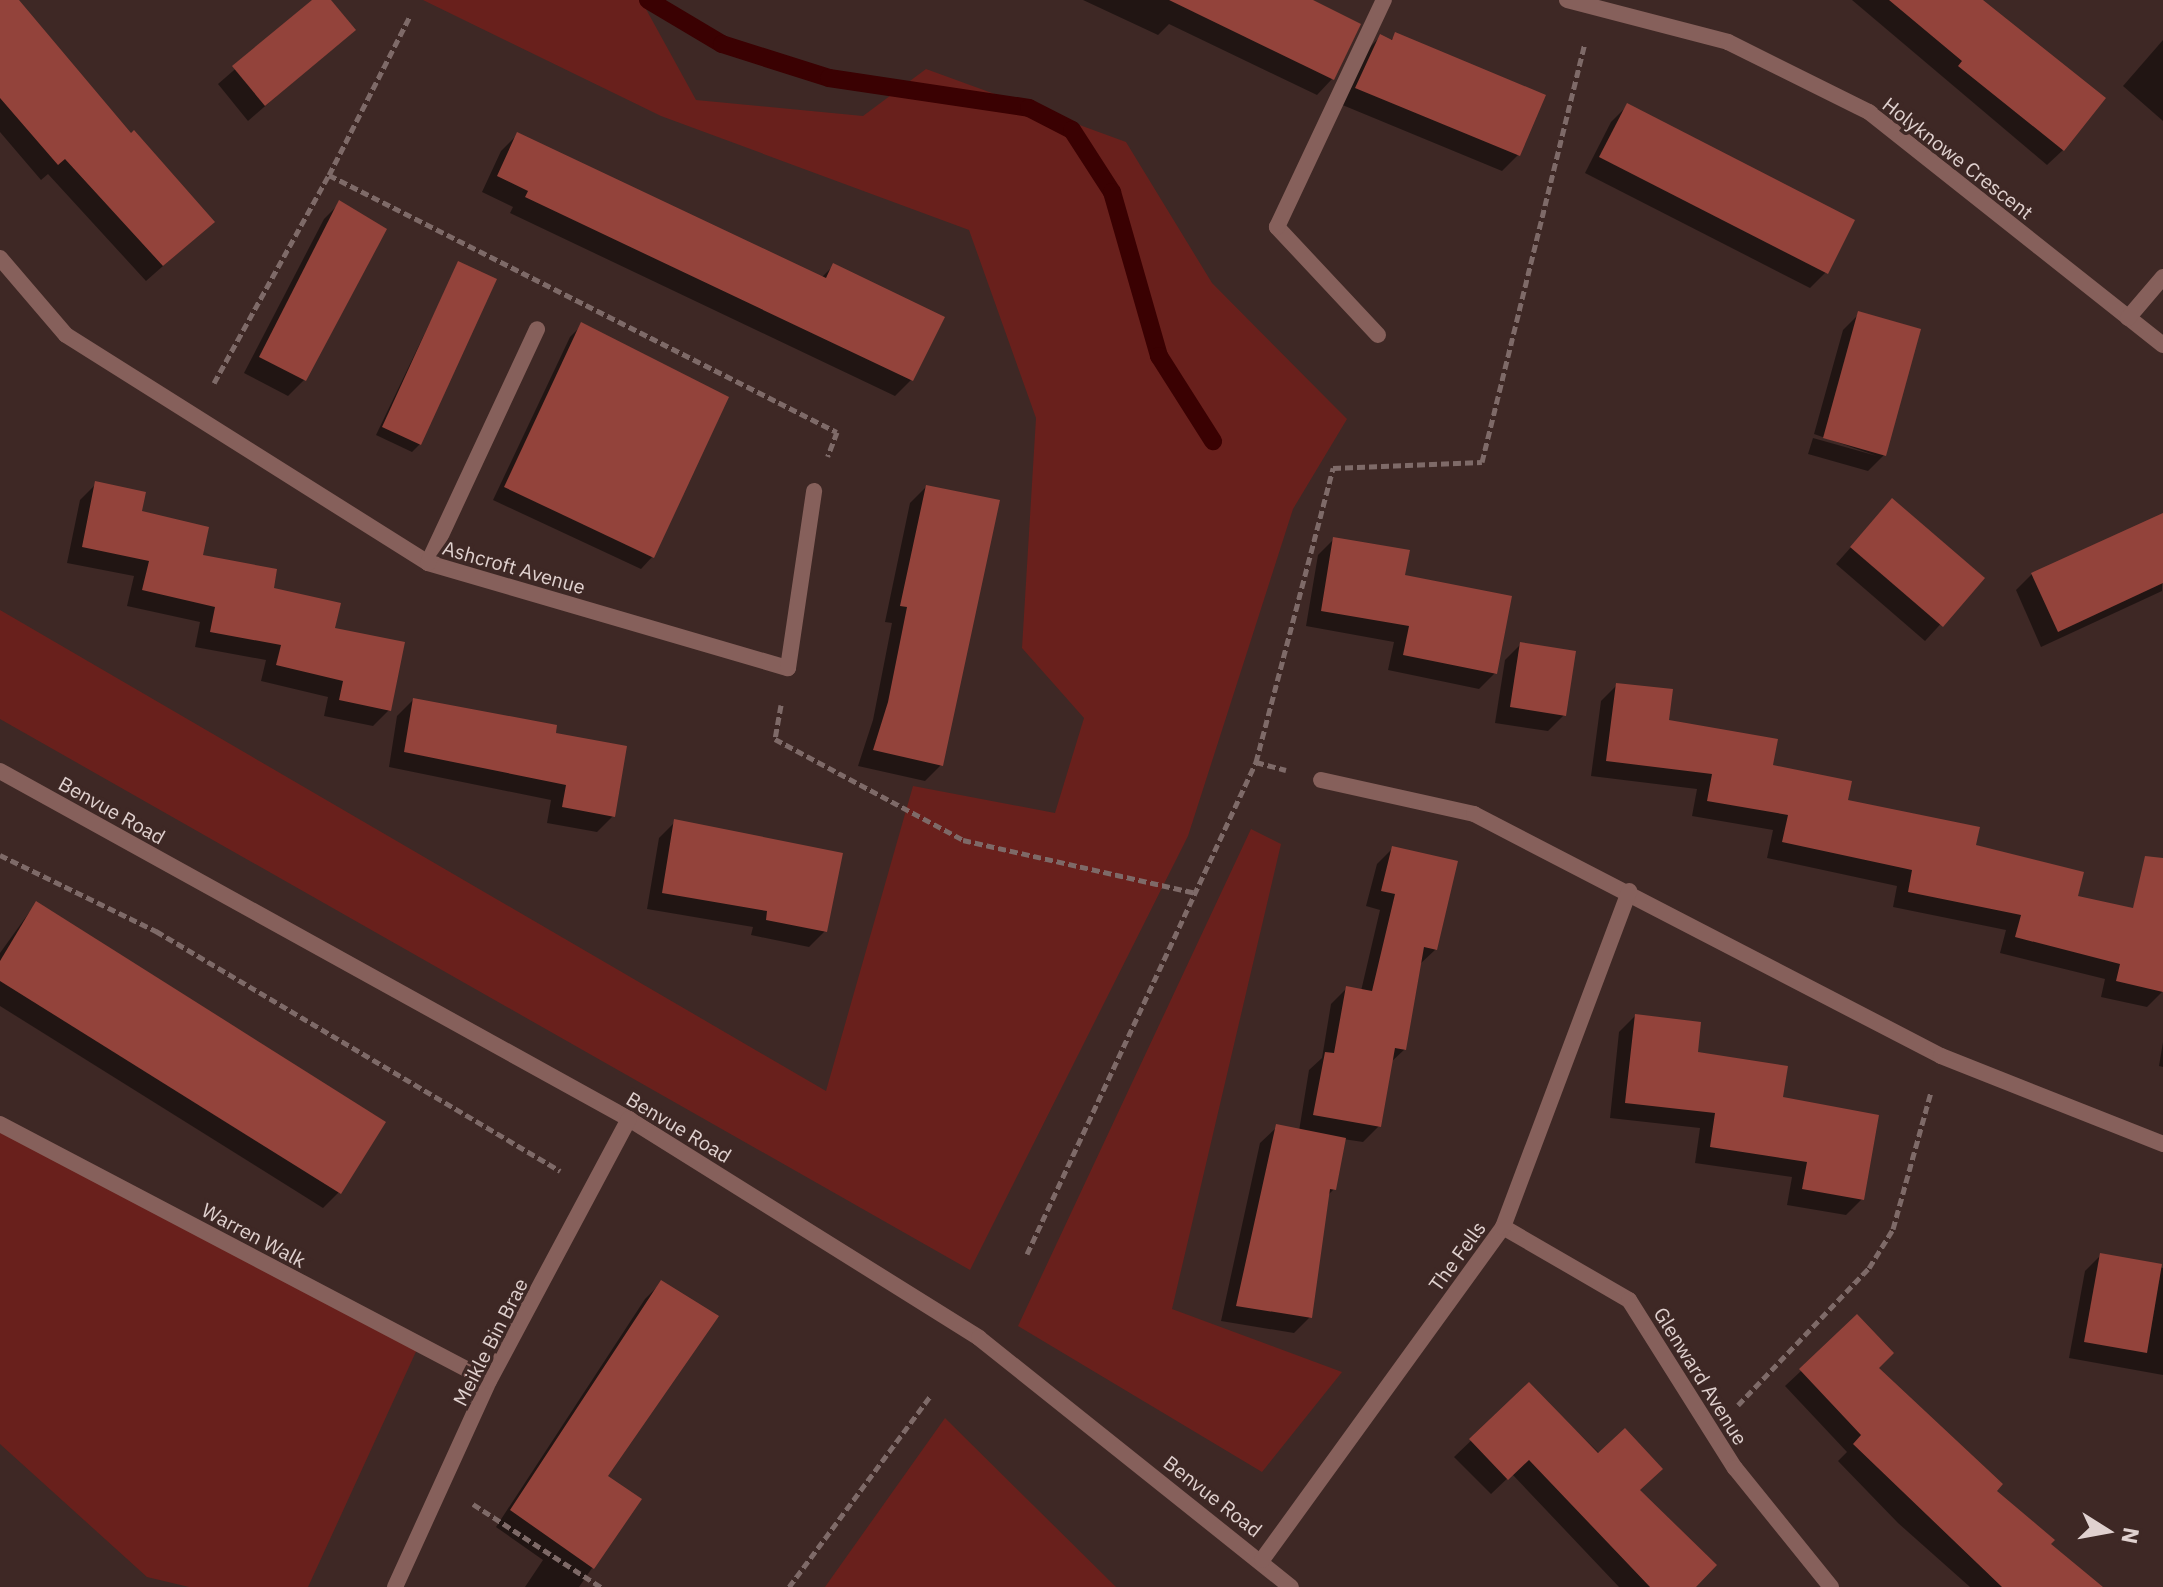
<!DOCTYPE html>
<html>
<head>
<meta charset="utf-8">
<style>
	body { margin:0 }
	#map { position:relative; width:2163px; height:1587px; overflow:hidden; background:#3e2825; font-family:"IBM Plex Sans",sans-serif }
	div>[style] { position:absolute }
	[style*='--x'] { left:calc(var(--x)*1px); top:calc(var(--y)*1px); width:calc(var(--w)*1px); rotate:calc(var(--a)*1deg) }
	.green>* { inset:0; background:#69201c }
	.shadow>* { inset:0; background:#0007 }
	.stream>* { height:18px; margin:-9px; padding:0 9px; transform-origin:9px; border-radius:9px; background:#3a0102 }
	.building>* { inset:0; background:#93433b }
	.path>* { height:5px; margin-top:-2.5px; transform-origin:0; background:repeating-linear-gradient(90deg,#7e6a68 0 8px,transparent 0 12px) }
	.lane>* { height:16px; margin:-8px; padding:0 8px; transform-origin:8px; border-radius:8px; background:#86605b }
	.street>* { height:16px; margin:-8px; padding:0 8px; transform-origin:8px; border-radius:8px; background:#86605b }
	span { translate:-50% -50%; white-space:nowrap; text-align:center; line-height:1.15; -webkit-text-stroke:7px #3e2825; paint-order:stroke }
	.street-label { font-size:20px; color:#e0d1cf }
	.north { position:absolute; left:2067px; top:1491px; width:80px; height:80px; -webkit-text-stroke:6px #3e2825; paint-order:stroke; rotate:101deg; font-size:22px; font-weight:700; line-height:32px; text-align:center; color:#e0d1cf }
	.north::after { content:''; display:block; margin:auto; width:28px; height:36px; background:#e0d1cf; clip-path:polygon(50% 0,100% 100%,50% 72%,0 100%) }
</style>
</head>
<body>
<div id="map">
	<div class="green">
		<div style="clip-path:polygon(423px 0,641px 0,696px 100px,863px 116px,926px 69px,1126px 142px,1212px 283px,1347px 419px,1293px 509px,1188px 836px,970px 1270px,0 719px,0 610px,826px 1091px,913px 786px,1055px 813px,1084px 718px,1022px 648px,1036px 418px,969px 230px,661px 116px)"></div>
		<div style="clip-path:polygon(1251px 829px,1281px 844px,1172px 1309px,1342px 1372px,1262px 1472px,1018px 1326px)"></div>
		<div style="clip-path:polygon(0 1124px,419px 1345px,308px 1587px,189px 1587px,147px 1577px,0 1444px)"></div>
		<div style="clip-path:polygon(945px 1418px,1116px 1587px,825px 1587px)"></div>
	</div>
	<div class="shadow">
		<div style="clip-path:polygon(0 0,15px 0,130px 136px,213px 222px,146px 281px,48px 174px,41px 180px,0 132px)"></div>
		<div style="clip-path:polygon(315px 0,328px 0,353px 30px,248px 121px,218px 84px)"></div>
		<div style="clip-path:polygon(1083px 0,1308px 0,1332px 79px,1317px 95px,1169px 24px,1158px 35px)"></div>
		<div style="clip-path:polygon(1852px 0,1979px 0,2063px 150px,2047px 165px)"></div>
		<div style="clip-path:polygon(1396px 35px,1518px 155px,1502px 171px,1340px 104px,1365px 52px,1381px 36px,1390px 41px)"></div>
		<div style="clip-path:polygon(2163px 40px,2163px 121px,2123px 86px)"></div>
		<div style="clip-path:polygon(1627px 106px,1826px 272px,1810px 288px,1585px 173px,1611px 122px)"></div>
		<div style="clip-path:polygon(517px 135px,821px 278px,833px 266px,911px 380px,895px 396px,510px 213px,513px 207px,482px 192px,501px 151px)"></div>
		<div style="clip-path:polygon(340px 203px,384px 230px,304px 380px,288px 396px,244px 373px,324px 219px)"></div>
		<div style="clip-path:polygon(458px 264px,420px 444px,412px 452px,376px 435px)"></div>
		<div style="clip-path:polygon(1859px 314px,1884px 455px,1868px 471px,1808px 454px,1813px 438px,1877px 456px,1814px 434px,1843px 330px)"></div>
		<div style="clip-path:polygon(582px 325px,653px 556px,641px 569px,493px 500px,570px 337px)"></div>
		<div style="clip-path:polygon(96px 484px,200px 557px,272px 590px,333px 630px,389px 710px,373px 726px,324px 716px,328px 697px,261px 681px,266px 660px,195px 647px,200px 622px,127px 606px,134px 576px,67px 563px,80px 500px)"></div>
		<div style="clip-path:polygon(926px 487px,941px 765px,925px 781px,858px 766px,873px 720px,892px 623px,885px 622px,910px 503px)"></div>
		<div style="clip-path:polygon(1892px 501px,1982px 579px,1925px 641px,1836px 564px)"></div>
		<div style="clip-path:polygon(1334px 539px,1403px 577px,1495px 673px,1479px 689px,1388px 670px,1394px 642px,1306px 626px,1318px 555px)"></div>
		<div style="clip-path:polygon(2163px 540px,2162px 591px,2041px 647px,2016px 590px,2032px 574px)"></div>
		<div style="clip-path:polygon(1521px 644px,1564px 715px,1548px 731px,1495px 723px,1505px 660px)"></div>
		<div style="clip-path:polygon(1617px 685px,1667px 722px,1846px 802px,1974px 846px,2075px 897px,2163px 917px,2163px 991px,2147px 1007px,2101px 997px,2105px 979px,2000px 953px,2006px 930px,1893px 907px,1897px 886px,1767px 858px,1773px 830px,1692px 816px,1697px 789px,1591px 776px,1601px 701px)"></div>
		<div style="clip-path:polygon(413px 700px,553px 735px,613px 816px,597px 832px,547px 823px,551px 800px,389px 767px,397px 716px)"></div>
		<div style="clip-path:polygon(675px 822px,825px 931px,809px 947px,751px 935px,753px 927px,647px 909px,659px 838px)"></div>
		<div style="clip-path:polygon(1393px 848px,1436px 949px,1419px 965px,1405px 1049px,1390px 1063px,1379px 1126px,1363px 1142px,1343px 1139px,1334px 1189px,1327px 1196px,1310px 1317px,1294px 1333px,1221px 1321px,1260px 1143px,1277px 1127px,1299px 1131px,1309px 1070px,1322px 1058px,1331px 1004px,1347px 988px,1361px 991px,1380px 910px,1366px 906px,1377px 864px)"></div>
		<div style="clip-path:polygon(36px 903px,339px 1192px,323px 1208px,0 1006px,0 953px)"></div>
		<div style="clip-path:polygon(1635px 1016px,1695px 1054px,1862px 1199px,1846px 1215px,1787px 1205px,1792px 1177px,1695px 1163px,1700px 1128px,1610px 1118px,1619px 1032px)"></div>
		<div style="clip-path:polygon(2163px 1042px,2163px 1067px,2159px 1066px)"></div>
		<div style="clip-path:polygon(2101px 1255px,2163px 1268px,2163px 1375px,2069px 1358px,2085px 1271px)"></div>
		<div style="clip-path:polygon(661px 1283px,605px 1476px,639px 1500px,579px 1587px,525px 1587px,543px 1560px,496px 1527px,645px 1299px)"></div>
		<div style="clip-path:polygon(1877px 1368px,2048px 1545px,2102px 1587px,1970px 1587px,1898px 1523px,1838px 1461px,1847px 1452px,1785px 1386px,1801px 1371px)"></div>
		<div style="clip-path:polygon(1529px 1385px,1638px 1491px,1693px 1587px,1619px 1587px,1512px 1474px,1491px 1494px,1454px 1457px)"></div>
	</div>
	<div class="stream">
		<div style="--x:648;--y:0;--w:86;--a:30.7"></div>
		<div style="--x:722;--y:44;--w:112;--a:17.6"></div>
		<div style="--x:829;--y:78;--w:202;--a:8.5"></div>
		<div style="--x:1029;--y:108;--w:48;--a:27.1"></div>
		<div style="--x:1072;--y:130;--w:74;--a:57.2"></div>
		<div style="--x:1112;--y:192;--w:171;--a:74"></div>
		<div style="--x:1159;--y:356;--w:101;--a:57.6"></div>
	</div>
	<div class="building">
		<div style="clip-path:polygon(0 0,19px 0,131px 133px,134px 130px,215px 222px,163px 266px,65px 159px,58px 165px,0 98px)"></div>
		<div style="clip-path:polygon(312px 0,331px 0,356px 30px,265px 106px,232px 66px)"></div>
		<div style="clip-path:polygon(1169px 0,1313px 0,1361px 24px,1334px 80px)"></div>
		<div style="clip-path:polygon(1889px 0,1983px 0,2106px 98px,2064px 151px,1958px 66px,1962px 61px)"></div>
		<div style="clip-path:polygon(1395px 32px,1546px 95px,1520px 156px,1355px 88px,1380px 34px,1392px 40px)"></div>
		<div style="clip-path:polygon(1627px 103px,1855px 220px,1828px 274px,1599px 157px)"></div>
		<div style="clip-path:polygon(517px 132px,826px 278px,833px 263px,945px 317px,913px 381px,525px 197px,528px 191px,497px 176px)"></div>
		<div style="clip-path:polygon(339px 200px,387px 229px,306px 381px,259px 357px)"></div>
		<div style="clip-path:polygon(458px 261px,497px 279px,421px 445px,382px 427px)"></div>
		<div style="clip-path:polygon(1858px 311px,1921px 329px,1886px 456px,1823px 438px)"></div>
		<div style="clip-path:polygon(581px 322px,729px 397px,654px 558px,504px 487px)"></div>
		<div style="clip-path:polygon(95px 481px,146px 492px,142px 511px,209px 527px,203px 555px,277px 569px,274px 588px,341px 603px,335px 628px,405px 642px,391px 711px,339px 700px,343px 681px,276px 665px,281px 645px,210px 632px,215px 607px,142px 590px,149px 561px,82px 547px)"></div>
		<div style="clip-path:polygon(926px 485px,1000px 500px,943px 766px,873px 750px,888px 702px,907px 607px,900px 606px)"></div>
		<div style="clip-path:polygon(1892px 498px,1985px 578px,1943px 627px,1850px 547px)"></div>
		<div style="clip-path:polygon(2163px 513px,2163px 583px,2058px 632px,2031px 573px)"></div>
		<div style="clip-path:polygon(1333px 537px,1410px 550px,1405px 575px,1512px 596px,1497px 674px,1403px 655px,1409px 626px,1321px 611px)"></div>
		<div style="clip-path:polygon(1520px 642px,1576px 651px,1566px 716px,1510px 707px)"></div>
		<div style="clip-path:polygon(1616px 683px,1673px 689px,1669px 720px,1778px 739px,1773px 765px,1852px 781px,1848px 800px,1980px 827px,1976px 845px,2084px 872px,2078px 896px,2133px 908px,2145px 856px,2163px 858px,2163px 992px,2116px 981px,2120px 964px,2015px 937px,2021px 915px,1908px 892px,1912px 870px,1782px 842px,1788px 815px,1707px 801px,1712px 774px,1606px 761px)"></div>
		<div style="clip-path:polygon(413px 698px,557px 725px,556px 733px,627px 746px,615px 817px,562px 807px,566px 785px,404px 752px)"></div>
		<div style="clip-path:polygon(674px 819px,843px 853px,827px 932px,766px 920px,767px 911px,662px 893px)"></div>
		<div style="clip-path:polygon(1392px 846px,1458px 861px,1437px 950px,1424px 947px,1406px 1050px,1395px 1048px,1381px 1127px,1313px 1115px,1325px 1052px,1334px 1053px,1346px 986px,1372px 991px,1395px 894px,1381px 891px)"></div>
		<div style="clip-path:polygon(36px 901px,386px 1122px,341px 1194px,0 981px,0 961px)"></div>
		<div style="clip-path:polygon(1635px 1014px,1701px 1022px,1698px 1052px,1788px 1066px,1783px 1097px,1879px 1115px,1864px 1200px,1802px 1189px,1807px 1162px,1710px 1147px,1715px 1113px,1625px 1103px)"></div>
		<div style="clip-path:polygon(1276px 1124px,1346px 1138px,1336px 1190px,1330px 1189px,1312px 1318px,1236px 1306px)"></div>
		<div style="clip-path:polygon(2100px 1253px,2162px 1264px,2147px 1353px,2084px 1342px)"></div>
		<div style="clip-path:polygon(661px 1280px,719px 1316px,608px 1476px,642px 1499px,594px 1569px,510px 1510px)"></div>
		<div style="clip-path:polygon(1857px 1314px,1894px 1353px,1879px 1368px,2003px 1484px,1997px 1491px,2055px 1540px,2051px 1544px,2103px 1587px,2002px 1587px,1853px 1444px,1861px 1435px,1799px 1369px)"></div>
		<div style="clip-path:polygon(1529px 1382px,1598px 1453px,1625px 1428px,1663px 1469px,1640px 1490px,1717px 1565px,1696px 1587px,1650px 1587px,1529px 1460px,1508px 1480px,1469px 1439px)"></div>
	</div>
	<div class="path">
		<div style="--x:329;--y:175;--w:178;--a:-63"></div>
		<div style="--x:214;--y:383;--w:238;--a:-61.1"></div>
		<div style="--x:329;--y:175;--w:569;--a:26.84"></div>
		<div style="--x:837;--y:432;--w:26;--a:111"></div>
		<div style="--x:781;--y:705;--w:35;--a:100"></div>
		<div style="--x:775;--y:739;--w:213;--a:28.2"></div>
		<div style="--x:963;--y:840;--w:239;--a:12.8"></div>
		<div style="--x:1256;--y:762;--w:31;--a:15"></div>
		<div style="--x:0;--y:855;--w:174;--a:26"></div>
		<div style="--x:156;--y:931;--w:470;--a:30.7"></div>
		<div style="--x:1027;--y:1254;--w:543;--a:-65.04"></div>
		<div style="--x:1256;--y:762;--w:304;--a:-75.3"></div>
		<div style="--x:1333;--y:468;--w:149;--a:-2.3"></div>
		<div style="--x:1482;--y:462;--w:431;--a:-76.2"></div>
		<div style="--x:1738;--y:1405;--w:190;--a:-46.3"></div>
		<div style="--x:1869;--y:1268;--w:46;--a:-58.4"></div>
		<div style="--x:1893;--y:1229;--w:142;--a:-74.5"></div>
		<div style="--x:473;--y:1504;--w:153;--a:33"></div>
		<div style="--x:789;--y:1587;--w:239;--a:-53.5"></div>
	</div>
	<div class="lane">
		<div style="--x:1378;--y:335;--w:148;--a:-133.1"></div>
		<div style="--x:1277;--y:227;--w:251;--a:-64.8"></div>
	</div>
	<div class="street">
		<div style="--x:1567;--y:0;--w:166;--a:14.6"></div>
		<div style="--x:1728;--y:42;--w:157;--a:26.4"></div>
		<div style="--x:1869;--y:112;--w:375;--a:38.4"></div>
		<div style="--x:0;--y:258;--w:101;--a:49.4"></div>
		<div style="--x:66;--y:335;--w:428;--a:32.2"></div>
		<div style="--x:428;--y:563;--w:375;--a:16.3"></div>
		<div style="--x:788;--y:668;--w:179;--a:-81.6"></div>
		<div style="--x:2128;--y:318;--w:54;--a:-49.5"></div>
		<div style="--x:428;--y:563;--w:258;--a:-65"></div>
		<div style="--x:0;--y:771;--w:719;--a:28.95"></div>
		<div style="--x:629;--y:1119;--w:413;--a:32"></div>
		<div style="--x:979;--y:1338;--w:399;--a:38.6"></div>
		<div style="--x:1321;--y:780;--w:157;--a:12.5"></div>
		<div style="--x:1474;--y:814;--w:526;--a:27.39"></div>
		<div style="--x:1941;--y:1056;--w:239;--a:21.6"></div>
		<div style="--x:0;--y:1124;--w:552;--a:27.72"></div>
		<div style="--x:1503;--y:1227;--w:146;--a:30.1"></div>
		<div style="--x:1629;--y:1300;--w:199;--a:57.8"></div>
		<div style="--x:1735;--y:1468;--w:153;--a:51.1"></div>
		<div style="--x:1262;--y:1560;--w:411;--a:-54.1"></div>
		<div style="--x:1503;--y:1227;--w:359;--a:-69.4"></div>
		<div style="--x:395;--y:1587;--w:226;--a:-65.5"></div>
		<div style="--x:489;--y:1381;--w:297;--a:-61.9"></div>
	</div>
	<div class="street-label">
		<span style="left:1958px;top:158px;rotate:38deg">Holyknowe Crescent</span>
		<span style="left:514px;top:567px;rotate:16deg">Ashcroft Avenue</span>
		<span style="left:112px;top:810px;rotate:29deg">Benvue Road</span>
		<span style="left:679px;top:1127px;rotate:31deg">Benvue Road</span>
		<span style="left:254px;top:1235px;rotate:28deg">Warren Walk</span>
		<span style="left:1457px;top:1256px;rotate:-54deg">The Fells</span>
		<span style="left:490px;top:1342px;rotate:-63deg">Meikle Bin Brae</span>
		<span style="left:1701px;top:1376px;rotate:58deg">Glenward Avenue</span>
		<span style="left:1213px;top:1496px;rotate:38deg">Benvue Road</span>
	</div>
	<div class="north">N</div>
</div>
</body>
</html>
